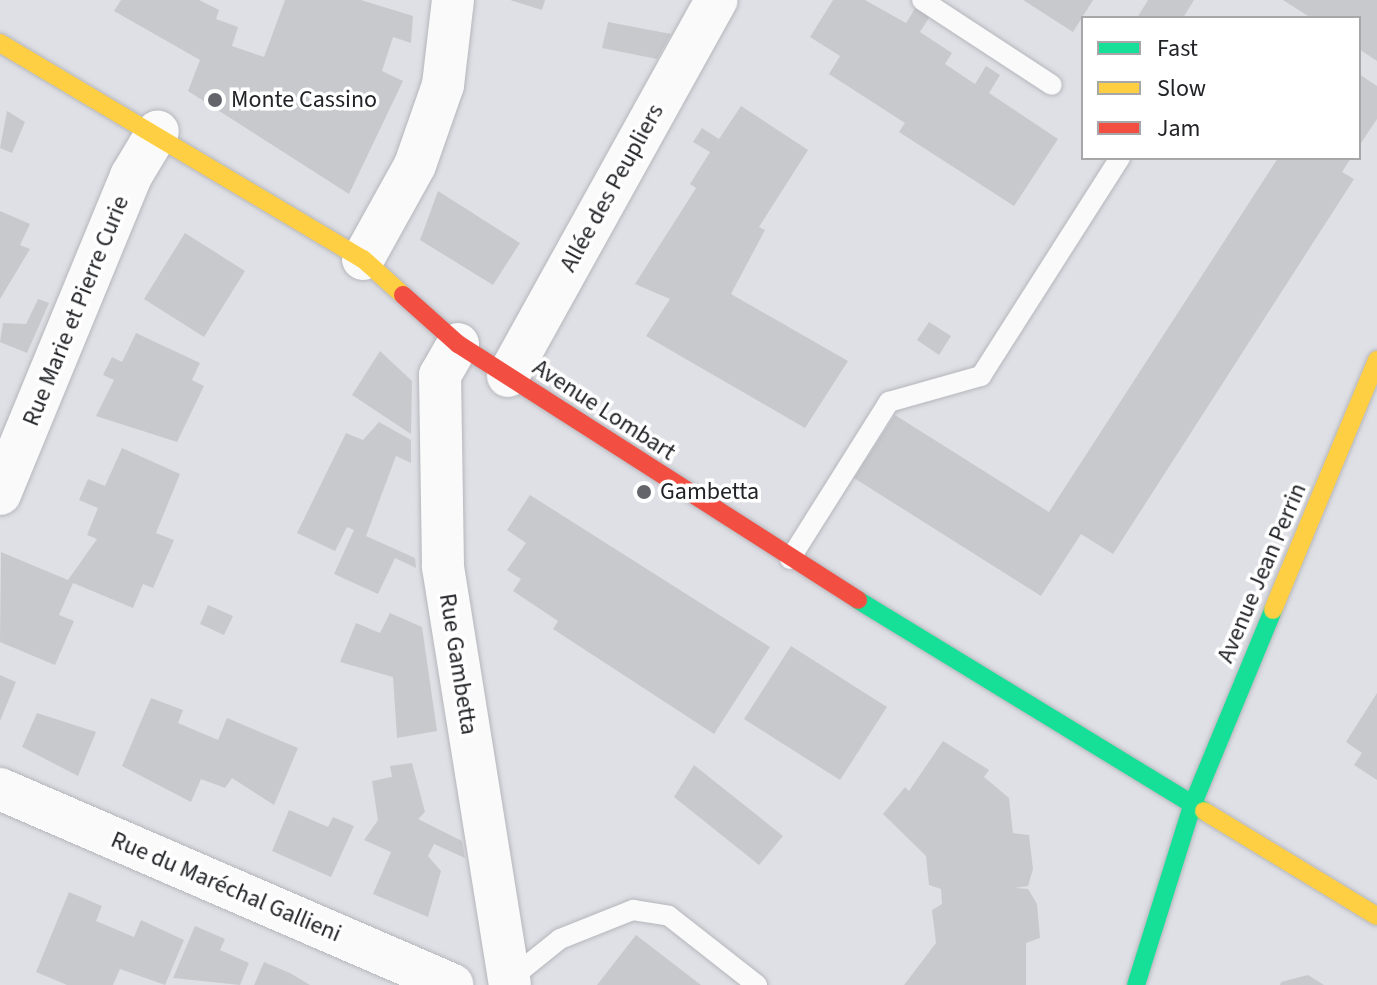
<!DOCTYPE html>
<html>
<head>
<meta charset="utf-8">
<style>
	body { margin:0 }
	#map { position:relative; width:1377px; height:985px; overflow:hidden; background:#dfe0e6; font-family:"Source Sans 3",sans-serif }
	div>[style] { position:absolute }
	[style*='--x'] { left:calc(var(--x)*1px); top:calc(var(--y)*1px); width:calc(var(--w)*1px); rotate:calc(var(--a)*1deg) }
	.building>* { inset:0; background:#c7c9cd }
	.roads { filter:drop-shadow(0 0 2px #b5b6bb) drop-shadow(0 0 2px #b5b6bb) }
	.lane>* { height:20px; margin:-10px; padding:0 10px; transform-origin:10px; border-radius:10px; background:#fafafb }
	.street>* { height:42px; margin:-21px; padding:0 21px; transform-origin:21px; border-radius:21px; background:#fafafb }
	.fast>* { height:18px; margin:-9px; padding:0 9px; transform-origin:9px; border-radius:9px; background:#16e098 }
	.slow>* { height:18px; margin:-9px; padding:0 9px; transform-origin:9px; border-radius:9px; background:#ffcf43 }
	.jam>* { height:18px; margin:-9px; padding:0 9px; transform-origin:9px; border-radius:9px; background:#f24e42 }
	.dots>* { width:22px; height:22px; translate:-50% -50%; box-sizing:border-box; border:4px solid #fff; border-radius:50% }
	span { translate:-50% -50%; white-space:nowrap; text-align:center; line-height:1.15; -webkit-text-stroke:7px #fff; paint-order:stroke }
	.poi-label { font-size:24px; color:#222327 }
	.left { translate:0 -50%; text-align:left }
	.street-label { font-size:24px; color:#222327 }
	.legend { position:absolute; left:1081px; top:16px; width:280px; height:144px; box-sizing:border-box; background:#fff; border:2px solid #a7a7a9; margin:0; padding:10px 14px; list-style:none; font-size:24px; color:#222327 }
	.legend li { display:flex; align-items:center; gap:16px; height:40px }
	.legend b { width:40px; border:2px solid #a7a7a9 }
</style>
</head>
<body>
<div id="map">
	<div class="building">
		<div style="clip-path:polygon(121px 0,199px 0,219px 10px,216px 19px,238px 27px,232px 46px,264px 57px,285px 0,361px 0,413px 16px,411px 43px,393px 37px,382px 71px,403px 81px,349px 194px,188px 91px,200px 60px,114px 11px)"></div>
		<div style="clip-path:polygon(510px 0,545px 0,542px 10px)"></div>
		<div style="clip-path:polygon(833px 0,865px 0,906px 23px,916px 7px,930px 16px,920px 32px,952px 53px,945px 64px,975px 84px,986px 66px,1000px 75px,989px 93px,1058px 139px,1014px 206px,899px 132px,905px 123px,829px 74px,840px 56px,810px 37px)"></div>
		<div style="clip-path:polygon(1023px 0,1093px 0,1073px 32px)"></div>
		<div style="clip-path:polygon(1148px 0,1194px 0,1183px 18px,1137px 18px)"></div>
		<div style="clip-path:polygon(1283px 0,1377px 0,1377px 61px,1359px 49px,1359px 18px,1311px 18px)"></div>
		<div style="clip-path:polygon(608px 22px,671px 34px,657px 59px,602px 48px)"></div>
		<div style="clip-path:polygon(1359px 74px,1377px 86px,1377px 119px,1359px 146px)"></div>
		<div style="clip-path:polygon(741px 106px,808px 150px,759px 227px,765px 230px,731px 294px,848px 361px,805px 428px,646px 336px,670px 299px,635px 284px,696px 188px,690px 184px,710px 152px,693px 142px,702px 128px,719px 139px)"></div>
		<div style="clip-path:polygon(7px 111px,25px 122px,12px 153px,0 148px)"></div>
		<div style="clip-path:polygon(1278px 158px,1351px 158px,1342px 172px,1354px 179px,1113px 554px,1081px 534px,1041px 596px,854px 478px,895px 415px,1049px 512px)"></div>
		<div style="clip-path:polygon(438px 191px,520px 243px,493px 285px,420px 240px)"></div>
		<div style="clip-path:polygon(0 211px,30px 224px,20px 245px,30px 249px,0 299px)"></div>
		<div style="clip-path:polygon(185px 233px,245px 271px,204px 337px,144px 299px)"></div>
		<div style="clip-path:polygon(38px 299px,49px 303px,27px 353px,0 342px,3px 323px,26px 324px)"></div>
		<div style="clip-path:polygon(929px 322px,951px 336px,939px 355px,917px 340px)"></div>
		<div style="clip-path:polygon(136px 333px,200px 363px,192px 380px,204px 386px,177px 442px,96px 416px,114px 380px,103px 375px,112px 357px,122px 362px)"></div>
		<div style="clip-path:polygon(380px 351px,412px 381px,411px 434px,352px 395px)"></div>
		<div style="clip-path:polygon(379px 422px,411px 440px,411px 463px,396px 456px,366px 536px,415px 558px,416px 568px,395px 558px,378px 594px,334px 574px,354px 530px,347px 527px,335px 551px,297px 533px,346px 433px,363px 440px)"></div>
		<div style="clip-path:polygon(122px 448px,180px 474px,156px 533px,174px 540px,153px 588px,143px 584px,133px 608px,73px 583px,59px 615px,74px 621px,55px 665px,0 642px,1px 552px,68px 580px,97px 539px,87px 535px,98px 508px,79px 500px,88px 479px,105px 486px)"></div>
		<div style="clip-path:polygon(530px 495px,770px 647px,714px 734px,553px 629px,558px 621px,513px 591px,521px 579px,507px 570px,526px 543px,507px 530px)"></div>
		<div style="clip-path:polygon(208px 605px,233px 616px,224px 635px,200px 624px)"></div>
		<div style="clip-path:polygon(390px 613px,422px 627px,437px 731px,397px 738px,393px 677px,340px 662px,356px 623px,380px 633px)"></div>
		<div style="clip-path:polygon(791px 646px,887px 707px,840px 780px,744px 719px)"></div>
		<div style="clip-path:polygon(0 675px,16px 682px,0 721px)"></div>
		<div style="clip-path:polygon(1377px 693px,1377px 780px,1354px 765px,1362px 753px,1346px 742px)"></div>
		<div style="clip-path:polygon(151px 698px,183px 710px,178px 723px,218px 740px,227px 718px,298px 748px,274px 805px,232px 778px,225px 788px,201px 779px,191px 802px,122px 766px)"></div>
		<div style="clip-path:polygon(37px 713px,96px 732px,78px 776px,22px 747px)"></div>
		<div style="clip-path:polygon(943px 741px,989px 770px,984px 777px,1009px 798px,1013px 833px,1029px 835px,1033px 869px,1028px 886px,1015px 888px,1028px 889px,1037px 904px,1040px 938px,1026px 943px,1026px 985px,904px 985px,936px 943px,932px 910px,942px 904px,941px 889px,929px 885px,926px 856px,883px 814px,905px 787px,909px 791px)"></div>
		<div style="clip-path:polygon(412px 763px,425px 812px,418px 819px,462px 841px,465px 858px,434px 844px,428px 856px,441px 871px,428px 917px,373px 894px,391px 852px,364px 840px,378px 820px,372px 781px,392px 777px,390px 766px)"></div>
		<div style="clip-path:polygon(694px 765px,783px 836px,759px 865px,674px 797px)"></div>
		<div style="clip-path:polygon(289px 810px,328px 827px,333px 817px,354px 826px,331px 877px,272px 851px)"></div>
		<div style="clip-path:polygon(69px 892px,102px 906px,96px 921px,134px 937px,141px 920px,184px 940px,165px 985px,120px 969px,113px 985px,67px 985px,36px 972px)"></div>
		<div style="clip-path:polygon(195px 926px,225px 939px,220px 950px,249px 963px,240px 985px,173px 978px)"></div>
		<div style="clip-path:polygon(636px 935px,701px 985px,597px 985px)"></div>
		<div style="clip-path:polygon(264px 962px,290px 973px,310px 985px,254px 985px)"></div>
		<div style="clip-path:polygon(1308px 975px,1324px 985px,1280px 985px,1281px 982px)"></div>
	</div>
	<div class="roads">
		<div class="lane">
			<div style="--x:922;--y:0;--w:155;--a:33.2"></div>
			<div style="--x:790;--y:559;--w:186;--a:-57.8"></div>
			<div style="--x:889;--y:402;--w:96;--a:-15.8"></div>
			<div style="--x:981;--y:376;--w:259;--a:-57.5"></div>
			<div style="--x:509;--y:980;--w:65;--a:-38.8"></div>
			<div style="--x:560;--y:939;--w:79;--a:-21.7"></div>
			<div style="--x:633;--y:910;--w:36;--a:9"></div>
			<div style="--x:669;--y:916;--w:112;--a:38.1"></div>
		</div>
		<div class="street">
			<div style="--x:363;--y:259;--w:107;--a:-61"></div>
			<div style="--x:415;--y:165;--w:85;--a:-70.7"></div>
			<div style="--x:443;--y:85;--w:86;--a:-83.3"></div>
			<div style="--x:458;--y:344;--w:36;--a:120"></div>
			<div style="--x:440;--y:375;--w:192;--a:89.1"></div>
			<div style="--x:443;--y:567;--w:423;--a:80.9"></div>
			<div style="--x:508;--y:376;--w:430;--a:-61"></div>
			<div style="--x:0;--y:494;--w:344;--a:-67.6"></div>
			<div style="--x:131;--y:176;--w:52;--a:-59"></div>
			<div style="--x:0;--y:789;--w:493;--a:23.4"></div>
		</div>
		<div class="fast">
			<div style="--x:858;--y:600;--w:405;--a:31.4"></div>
			<div style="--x:1136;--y:985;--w:188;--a:-72.6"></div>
			<div style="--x:1192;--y:806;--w:212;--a:-67.5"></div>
		</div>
		<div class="slow">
			<div style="--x:0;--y:43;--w:422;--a:30.8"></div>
			<div style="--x:363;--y:259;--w:54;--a:42"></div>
			<div style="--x:1273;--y:610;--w:271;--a:-67.4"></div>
			<div style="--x:1204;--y:811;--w:202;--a:31.3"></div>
		</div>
		<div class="jam">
			<div style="--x:403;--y:295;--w:74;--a:41.7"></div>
			<div style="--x:458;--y:344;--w:475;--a:32.6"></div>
		</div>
	</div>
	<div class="dots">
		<div style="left:215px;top:100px;background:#64656a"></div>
		<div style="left:644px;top:492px;background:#64656a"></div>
	</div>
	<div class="poi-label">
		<span class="left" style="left:231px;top:100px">Monte Cassino</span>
		<span class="left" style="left:660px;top:492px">Gambetta</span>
	</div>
	<div class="street-label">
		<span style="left:612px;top:188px;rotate:-61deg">Allée des Peupliers</span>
		<span style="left:76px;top:311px;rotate:-68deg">Rue Marie et Pierre Curie</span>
		<span style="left:604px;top:410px;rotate:33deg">Avenue Lombart</span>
		<span style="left:1262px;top:573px;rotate:-67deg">Avenue Jean Perrin</span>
		<span style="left:458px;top:664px;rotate:81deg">Rue Gambetta</span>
		<span style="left:226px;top:887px;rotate:23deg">Rue du Maréchal Gallieni</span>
	</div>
	<ul class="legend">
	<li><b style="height:10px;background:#16e098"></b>Fast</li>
	<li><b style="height:10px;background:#ffcf43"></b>Slow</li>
	<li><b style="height:10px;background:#f24e42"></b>Jam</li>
	</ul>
</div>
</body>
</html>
